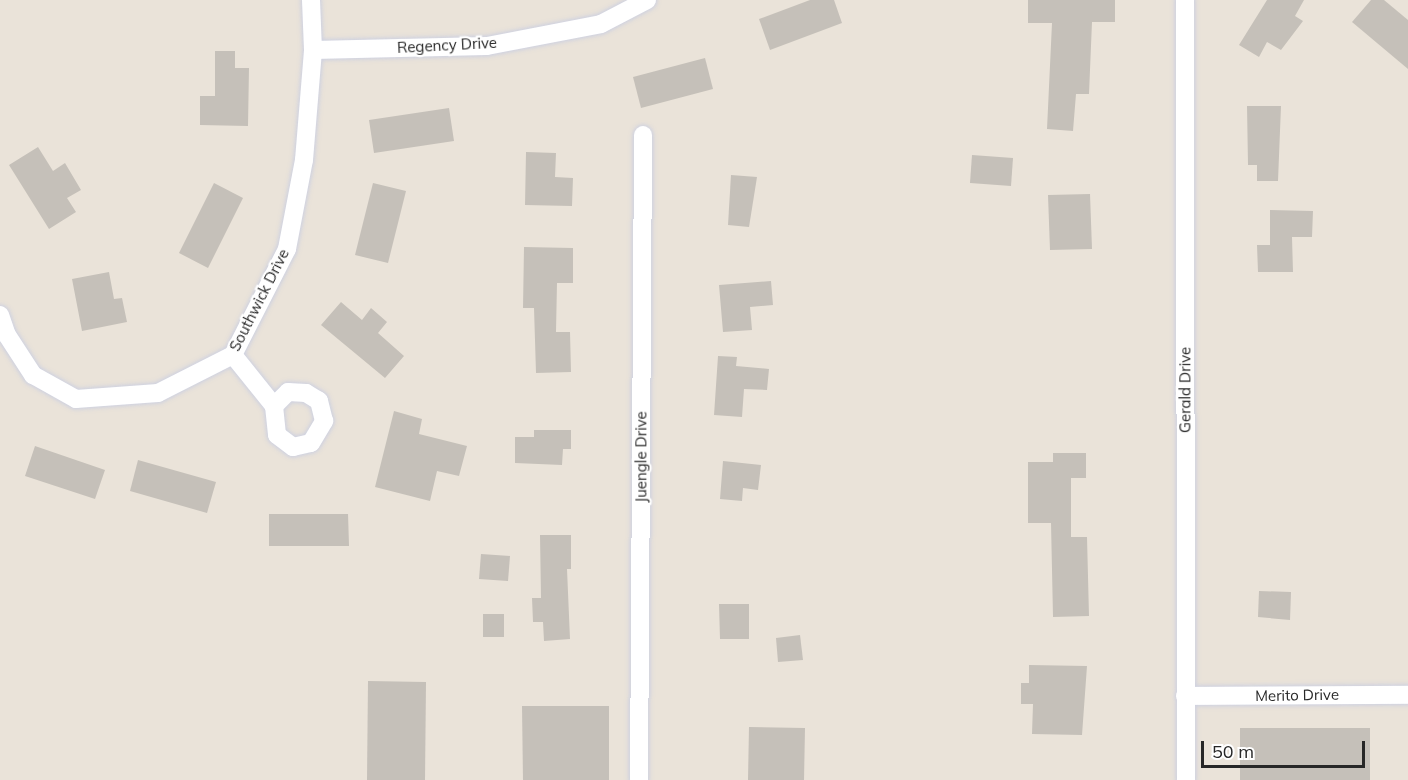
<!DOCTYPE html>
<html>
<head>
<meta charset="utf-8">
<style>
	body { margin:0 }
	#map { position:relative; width:1408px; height:780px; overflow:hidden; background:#eae3d9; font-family:Mulish,sans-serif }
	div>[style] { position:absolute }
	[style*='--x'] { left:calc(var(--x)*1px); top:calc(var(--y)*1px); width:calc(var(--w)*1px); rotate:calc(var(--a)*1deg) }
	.building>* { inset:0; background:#c5c0b9 }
	.roads { filter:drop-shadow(0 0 2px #ced1e0) drop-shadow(0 0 2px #ced1e0) }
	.street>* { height:18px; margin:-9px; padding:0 9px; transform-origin:9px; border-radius:9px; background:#fff }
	span { translate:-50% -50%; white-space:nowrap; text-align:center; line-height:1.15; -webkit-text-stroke:4.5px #fff; paint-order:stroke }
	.street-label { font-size:15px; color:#272727 }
	.scale { position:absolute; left:1201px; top:741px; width:164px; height:27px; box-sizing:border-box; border:3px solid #272727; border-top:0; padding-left:8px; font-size:18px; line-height:21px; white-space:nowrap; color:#272727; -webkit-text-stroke:4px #fff; paint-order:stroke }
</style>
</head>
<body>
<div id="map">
	<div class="building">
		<div style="clip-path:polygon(810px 0,834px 0,842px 23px,770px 50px,759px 19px)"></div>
		<div style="clip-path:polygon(1028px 0,1115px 0,1115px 22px,1092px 22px,1089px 94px,1076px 94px,1073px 131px,1047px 129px,1052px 23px,1028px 23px)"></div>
		<div style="clip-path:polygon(1267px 0,1304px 0,1295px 16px,1303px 21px,1281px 50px,1267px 42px,1259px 57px,1239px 45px)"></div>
		<div style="clip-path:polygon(1371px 0,1384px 0,1408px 20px,1408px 69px,1352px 22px)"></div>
		<div style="clip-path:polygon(215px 51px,235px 51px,235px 68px,249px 68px,248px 126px,200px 125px,200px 96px,215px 96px)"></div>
		<div style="clip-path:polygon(705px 58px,713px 89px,641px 108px,633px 77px)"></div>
		<div style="clip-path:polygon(1247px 106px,1281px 106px,1278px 181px,1257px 181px,1257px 165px,1248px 165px)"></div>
		<div style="clip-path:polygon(449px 108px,454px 141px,374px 153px,369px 120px)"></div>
		<div style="clip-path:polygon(38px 147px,53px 171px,65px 163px,81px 190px,67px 198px,76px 212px,49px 229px,9px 165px)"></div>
		<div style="clip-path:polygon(526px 152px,556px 153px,555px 177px,573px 178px,572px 206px,525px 205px)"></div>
		<div style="clip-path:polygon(972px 155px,1013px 158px,1011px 186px,970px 183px)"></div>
		<div style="clip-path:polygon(731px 175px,757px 177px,749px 227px,728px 225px)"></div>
		<div style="clip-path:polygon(214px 183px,243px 198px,208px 268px,179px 253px)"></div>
		<div style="clip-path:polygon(373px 183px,406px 191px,388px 263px,355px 255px)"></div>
		<div style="clip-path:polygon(1090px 194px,1092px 249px,1050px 250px,1048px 195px)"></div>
		<div style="clip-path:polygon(1270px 210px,1313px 211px,1312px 237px,1292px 237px,1293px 272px,1258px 272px,1257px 245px,1270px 245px)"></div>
		<div style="clip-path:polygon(524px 247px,573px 248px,573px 283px,557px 283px,556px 332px,570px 332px,571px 372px,536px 373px,534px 308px,523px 308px)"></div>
		<div style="clip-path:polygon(109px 272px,114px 299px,122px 298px,127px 322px,82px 331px,72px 279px)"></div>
		<div style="clip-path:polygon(771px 281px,773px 305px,750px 307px,752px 330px,723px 332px,719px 285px)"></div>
		<div style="clip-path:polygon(341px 302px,362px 320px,371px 308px,387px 322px,378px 333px,404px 356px,385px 378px,321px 325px)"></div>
		<div style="clip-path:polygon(718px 356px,737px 357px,736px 366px,769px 369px,767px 390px,744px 389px,742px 417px,714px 415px)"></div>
		<div style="clip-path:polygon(394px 411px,422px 419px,419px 434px,467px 446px,459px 476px,437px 471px,430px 501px,375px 487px)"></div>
		<div style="clip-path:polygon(534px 430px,571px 430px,571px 449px,563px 449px,562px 465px,515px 463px,515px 437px,534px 437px)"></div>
		<div style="clip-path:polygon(35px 446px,105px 470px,95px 499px,25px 476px)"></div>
		<div style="clip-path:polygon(1053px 453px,1086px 453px,1086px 478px,1071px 478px,1071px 537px,1087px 537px,1089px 616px,1053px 617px,1051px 523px,1028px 523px,1028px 462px,1053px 462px)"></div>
		<div style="clip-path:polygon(138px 460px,216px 482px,207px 513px,130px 491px)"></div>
		<div style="clip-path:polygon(723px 461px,761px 465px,758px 490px,743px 488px,742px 501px,720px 499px)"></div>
		<div style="clip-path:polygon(269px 514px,348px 514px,349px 546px,269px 546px)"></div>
		<div style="clip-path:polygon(540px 535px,571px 535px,571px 569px,567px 569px,570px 639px,544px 641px,543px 622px,533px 622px,532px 598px,541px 598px)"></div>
		<div style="clip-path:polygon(481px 554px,510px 556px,508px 581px,479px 579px)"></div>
		<div style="clip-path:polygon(1259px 591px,1291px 592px,1290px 620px,1258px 617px)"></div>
		<div style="clip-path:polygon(719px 604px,749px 604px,749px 639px,720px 639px)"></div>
		<div style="clip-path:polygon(483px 614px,504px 614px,504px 637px,483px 637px)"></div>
		<div style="clip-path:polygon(800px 635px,803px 660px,778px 662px,776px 638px)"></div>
		<div style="clip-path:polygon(1029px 665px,1087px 666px,1082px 735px,1032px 734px,1033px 704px,1021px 704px,1021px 683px,1029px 683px)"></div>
		<div style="clip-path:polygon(368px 681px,426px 682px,425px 780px,367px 780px)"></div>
		<div style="clip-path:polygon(522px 706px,609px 706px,609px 780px,523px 780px)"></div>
		<div style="clip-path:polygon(749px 727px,805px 728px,804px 780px,748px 780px)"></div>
		<div style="clip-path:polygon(1240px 728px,1370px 728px,1370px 780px,1240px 780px)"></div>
	</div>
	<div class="roads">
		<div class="street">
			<div style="--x:1185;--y:0;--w:780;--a:89.93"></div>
			<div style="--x:313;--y:50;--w:174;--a:-1.3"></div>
			<div style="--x:487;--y:46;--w:116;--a:-10.9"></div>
			<div style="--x:601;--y:24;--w:52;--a:-27.6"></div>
			<div style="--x:0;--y:315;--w:21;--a:71"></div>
			<div style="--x:7;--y:335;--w:48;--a:57"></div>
			<div style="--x:33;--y:375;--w:49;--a:29.2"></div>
			<div style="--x:76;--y:399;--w:82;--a:-4.2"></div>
			<div style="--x:158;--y:393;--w:84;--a:-26.9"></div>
			<div style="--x:233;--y:355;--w:119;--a:-63"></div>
			<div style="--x:287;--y:249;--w:91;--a:-79.2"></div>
			<div style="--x:304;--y:160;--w:110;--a:-85.3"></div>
			<div style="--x:313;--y:50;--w:50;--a:-92.3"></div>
			<div style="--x:233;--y:355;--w:65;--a:51.2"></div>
			<div style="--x:274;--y:406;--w:29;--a:84"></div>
			<div style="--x:277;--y:435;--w:20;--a:37"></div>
			<div style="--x:293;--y:447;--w:18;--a:-13"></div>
			<div style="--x:311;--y:443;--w:26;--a:-59"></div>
			<div style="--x:324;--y:421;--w:21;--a:-104"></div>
			<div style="--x:319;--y:401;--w:15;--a:-148"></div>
			<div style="--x:306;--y:393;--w:18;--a:-177"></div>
			<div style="--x:288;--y:392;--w:20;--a:135"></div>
			<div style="--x:1185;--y:696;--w:223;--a:-0.3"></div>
			<div style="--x:639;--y:780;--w:645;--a:-89.64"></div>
		</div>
	</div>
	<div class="street-label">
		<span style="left:447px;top:45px;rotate:-3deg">Regency Drive</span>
		<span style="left:259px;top:300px;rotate:-63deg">Southwick Drive</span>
		<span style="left:1185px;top:390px;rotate:-90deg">Gerald Drive</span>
		<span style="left:641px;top:457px;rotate:-90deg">Juengle Drive</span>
		<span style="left:1297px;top:695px;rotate:-1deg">Merito Drive</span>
	</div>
	<div class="scale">50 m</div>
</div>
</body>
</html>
